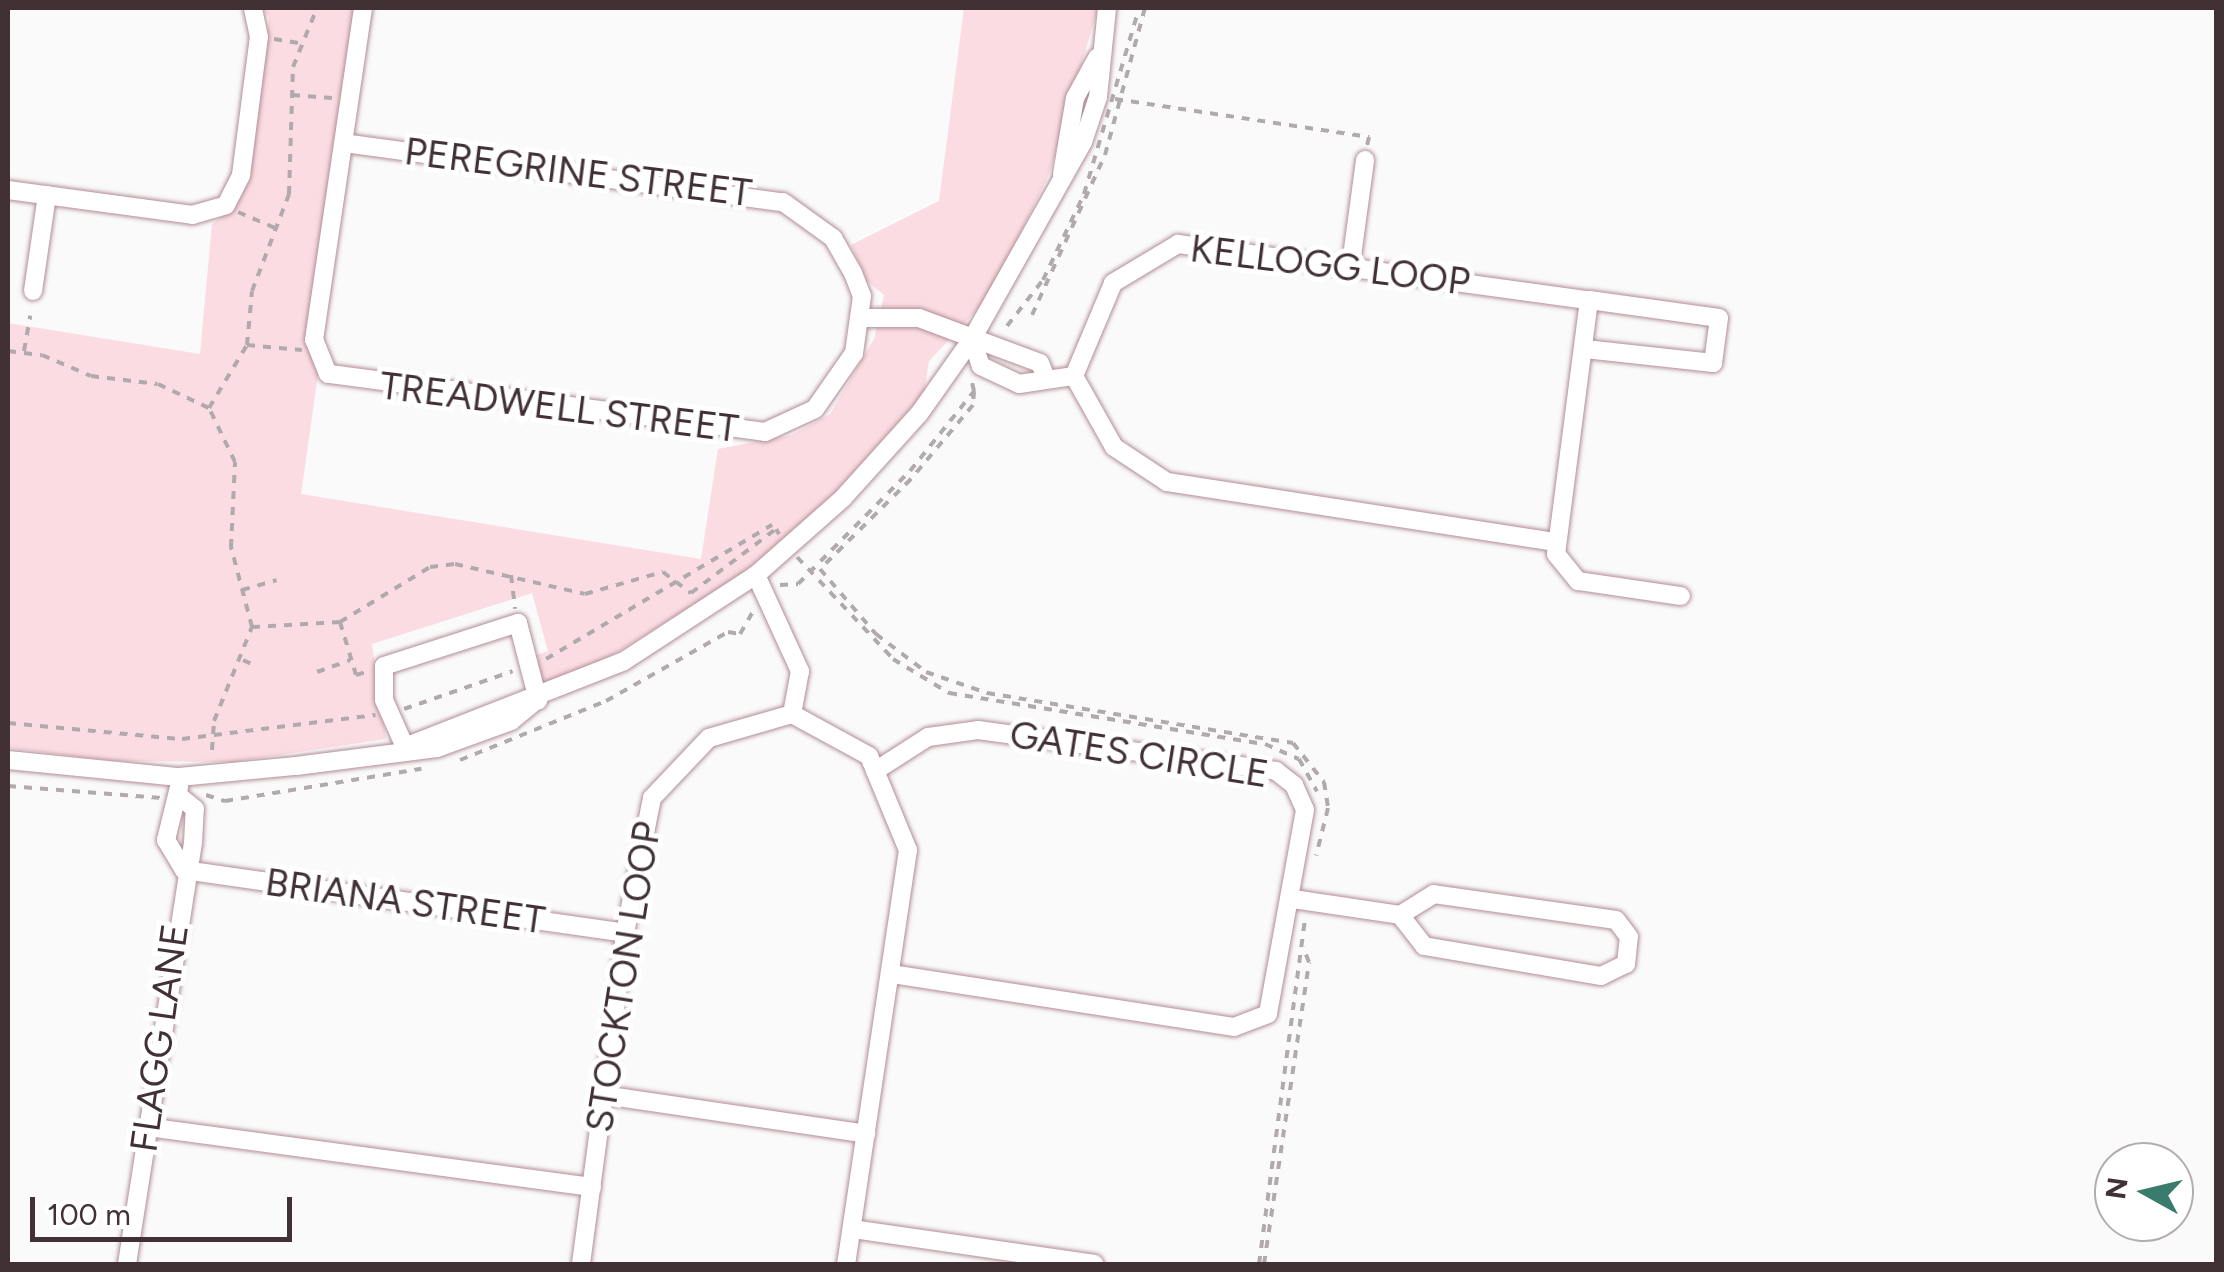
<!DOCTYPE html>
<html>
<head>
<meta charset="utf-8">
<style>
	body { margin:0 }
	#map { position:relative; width:2224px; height:1272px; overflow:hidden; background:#fafafa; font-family:Figtree,sans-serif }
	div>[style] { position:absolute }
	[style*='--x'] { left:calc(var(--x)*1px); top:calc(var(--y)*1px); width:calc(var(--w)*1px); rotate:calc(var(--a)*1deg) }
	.green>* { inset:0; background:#fbdce3 }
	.path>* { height:4px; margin-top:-2px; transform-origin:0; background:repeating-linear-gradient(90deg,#b0aaac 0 8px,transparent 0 16px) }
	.roads { filter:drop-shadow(0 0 2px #b18d95) drop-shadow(0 0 2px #b18d95) }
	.minor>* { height:18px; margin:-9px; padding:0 9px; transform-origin:9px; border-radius:9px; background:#fff }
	span { translate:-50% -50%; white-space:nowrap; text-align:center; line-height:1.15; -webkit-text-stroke:10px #fff; paint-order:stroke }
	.street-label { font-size:38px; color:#413135 }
	.frame { position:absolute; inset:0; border:10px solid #413135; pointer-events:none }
	.north { position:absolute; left:2094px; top:1142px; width:100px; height:100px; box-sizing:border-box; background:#fff; border:2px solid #b3adae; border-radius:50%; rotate:278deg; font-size:28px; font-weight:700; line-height:40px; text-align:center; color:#413135 }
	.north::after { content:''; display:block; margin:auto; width:35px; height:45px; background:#397b6c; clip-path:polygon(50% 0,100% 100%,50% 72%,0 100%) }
	.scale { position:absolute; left:30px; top:1197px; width:262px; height:45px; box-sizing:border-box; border:5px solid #413135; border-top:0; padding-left:12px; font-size:30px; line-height:35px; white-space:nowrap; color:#413135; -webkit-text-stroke:8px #fff; paint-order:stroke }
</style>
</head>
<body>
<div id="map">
	<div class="green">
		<div style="clip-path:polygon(263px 8px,370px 8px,301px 494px,701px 559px,718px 449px,792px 435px,830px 414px,874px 339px,884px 295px,867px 281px,851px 245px,939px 201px,964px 8px,1098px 8px,1048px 177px,989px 297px,929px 361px,924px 393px,825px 504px,739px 576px,616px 653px,549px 685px,539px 681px,531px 657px,548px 651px,532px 593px,372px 644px,386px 739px,233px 762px,115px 761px,8px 748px,8px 323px,200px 354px,212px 224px,233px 209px,249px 175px,269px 18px)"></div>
	</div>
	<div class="path">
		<div style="--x:274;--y:39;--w:25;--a:9"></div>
		<div style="--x:292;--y:95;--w:40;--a:4.3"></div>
		<div style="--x:1115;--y:99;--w:257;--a:8.5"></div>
		<div style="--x:1369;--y:137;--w:9;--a:103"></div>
		<div style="--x:238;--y:212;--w:40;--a:23.4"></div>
		<div style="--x:1032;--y:315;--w:176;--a:-65.5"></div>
		<div style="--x:1105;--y:155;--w:152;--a:-74.8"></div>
		<div style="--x:1007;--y:326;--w:58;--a:-52"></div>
		<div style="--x:1043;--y:280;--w:95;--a:-64.5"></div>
		<div style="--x:1084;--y:194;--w:194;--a:-73.5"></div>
		<div style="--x:247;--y:345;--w:55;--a:5.2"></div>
		<div style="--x:8;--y:351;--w:34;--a:7"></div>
		<div style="--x:42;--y:355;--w:53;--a:23.2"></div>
		<div style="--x:91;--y:376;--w:67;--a:6.8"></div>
		<div style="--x:158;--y:384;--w:56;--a:25.2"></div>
		<div style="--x:24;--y:351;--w:36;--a:-80"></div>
		<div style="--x:974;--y:391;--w:14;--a:94"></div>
		<div style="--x:973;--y:405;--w:97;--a:130"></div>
		<div style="--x:911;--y:479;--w:128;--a:135.3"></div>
		<div style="--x:820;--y:569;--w:86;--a:49.3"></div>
		<div style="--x:876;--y:634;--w:63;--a:37.2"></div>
		<div style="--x:926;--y:672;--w:65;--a:19"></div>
		<div style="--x:987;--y:693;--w:310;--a:9.3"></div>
		<div style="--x:1293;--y:743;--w:50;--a:51.5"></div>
		<div style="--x:1324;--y:782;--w:26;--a:81"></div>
		<div style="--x:1328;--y:808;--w:49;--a:104"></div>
		<div style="--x:797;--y:557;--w:140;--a:46.7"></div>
		<div style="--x:893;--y:659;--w:66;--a:31.3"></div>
		<div style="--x:949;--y:693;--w:320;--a:9.2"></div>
		<div style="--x:1265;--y:744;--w:37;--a:24"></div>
		<div style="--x:1299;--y:759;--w:37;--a:61"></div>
		<div style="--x:511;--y:575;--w:34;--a:83"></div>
		<div style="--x:780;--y:585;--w:18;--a:-3"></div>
		<div style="--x:798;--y:584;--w:159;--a:-45.3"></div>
		<div style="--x:910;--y:471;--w:102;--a:-51.3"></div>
		<div style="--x:974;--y:391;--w:9;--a:-103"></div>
		<div style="--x:242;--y:590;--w:36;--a:-16"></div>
		<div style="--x:340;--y:622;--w:55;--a:73.2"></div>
		<div style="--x:356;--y:675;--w:10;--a:-17"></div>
		<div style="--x:252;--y:627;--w:88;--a:-3.3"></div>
		<div style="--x:340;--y:622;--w:105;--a:-31.4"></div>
		<div style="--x:430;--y:567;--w:25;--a:-7"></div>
		<div style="--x:455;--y:564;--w:133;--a:13"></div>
		<div style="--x:585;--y:594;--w:81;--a:-15.8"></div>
		<div style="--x:663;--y:572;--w:35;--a:37"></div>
		<div style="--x:691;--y:593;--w:106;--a:-37"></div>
		<div style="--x:776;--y:529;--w:6;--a:59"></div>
		<div style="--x:546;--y:659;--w:263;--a:-30.7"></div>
		<div style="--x:243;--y:660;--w:14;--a:25"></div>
		<div style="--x:317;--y:672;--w:35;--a:-20"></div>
		<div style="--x:404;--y:709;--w:115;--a:-19.2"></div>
		<div style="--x:8;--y:723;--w:175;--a:5.3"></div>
		<div style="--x:182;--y:739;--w:195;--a:-7.1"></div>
		<div style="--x:212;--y:750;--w:29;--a:-86"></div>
		<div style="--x:214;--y:721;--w:101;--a:-68"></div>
		<div style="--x:252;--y:627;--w:83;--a:-104.7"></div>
		<div style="--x:231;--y:547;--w:85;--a:-87.3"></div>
		<div style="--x:235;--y:462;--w:60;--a:-115.7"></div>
		<div style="--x:209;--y:408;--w:74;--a:-58.9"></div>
		<div style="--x:247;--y:345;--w:54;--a:-84.7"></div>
		<div style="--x:252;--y:291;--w:104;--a:-69.1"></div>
		<div style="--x:289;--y:194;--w:127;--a:-88.2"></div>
		<div style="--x:293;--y:67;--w:64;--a:-67.9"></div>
		<div style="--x:460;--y:760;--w:157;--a:-22"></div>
		<div style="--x:606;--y:701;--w:140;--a:-29.5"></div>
		<div style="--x:728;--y:632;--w:12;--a:9"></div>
		<div style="--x:740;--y:634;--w:30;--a:-60"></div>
		<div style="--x:8;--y:786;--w:154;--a:4.5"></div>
		<div style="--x:206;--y:795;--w:20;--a:18"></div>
		<div style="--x:225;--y:801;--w:199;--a:-9.3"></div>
		<div style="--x:1259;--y:1264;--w:348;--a:-82.4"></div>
		<div style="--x:1264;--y:1264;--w:305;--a:-81.5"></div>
		<div style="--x:1309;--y:962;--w:16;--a:-112"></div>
	</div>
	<div class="roads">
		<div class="minor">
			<div style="--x:344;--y:143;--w:443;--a:7.7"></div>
			<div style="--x:783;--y:202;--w:62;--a:35.8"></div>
			<div style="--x:833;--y:238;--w:40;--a:60.3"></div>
			<div style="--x:853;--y:273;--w:25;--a:69"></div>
			<div style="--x:862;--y:296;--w:58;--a:98"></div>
			<div style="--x:854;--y:353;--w:68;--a:124.9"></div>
			<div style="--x:815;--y:409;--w:55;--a:155.3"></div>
			<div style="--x:765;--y:432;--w:441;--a:-172.4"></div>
			<div style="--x:328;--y:374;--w:37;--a:-112"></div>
			<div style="--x:314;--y:340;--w:336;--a:-81.6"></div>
			<div style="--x:1062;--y:174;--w:77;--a:-80.3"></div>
			<div style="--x:1075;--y:98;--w:46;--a:-61.2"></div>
			<div style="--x:8;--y:190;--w:186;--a:7.7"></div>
			<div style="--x:192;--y:215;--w:35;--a:-16"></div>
			<div style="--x:226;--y:205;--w:34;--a:-63"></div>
			<div style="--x:241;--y:175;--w:139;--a:-82.6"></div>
			<div style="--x:259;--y:37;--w:30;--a:-102"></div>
			<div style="--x:1351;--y:264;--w:105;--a:-82.3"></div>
			<div style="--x:33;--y:291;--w:97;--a:-81.7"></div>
			<div style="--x:861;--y:318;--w:58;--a:0"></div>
			<div style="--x:919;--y:318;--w:129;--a:20.4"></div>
			<div style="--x:1040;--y:363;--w:16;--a:68"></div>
			<div style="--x:972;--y:339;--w:28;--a:72"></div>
			<div style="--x:981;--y:366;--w:42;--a:25.3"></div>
			<div style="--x:1019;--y:384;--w:56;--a:-8.3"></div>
			<div style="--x:1585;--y:349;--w:129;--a:6.2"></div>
			<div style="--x:1713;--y:363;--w:45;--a:-82.4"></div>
			<div style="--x:1719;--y:318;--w:131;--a:-172.1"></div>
			<div style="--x:1555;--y:542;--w:393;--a:-171.2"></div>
			<div style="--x:1167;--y:482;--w:64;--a:-146.6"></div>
			<div style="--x:1114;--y:447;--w:81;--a:-119.4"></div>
			<div style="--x:1074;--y:376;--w:101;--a:-67.2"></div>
			<div style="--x:1113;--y:283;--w:76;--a:-31"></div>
			<div style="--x:1178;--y:244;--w:415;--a:7.8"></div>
			<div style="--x:1589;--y:300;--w:256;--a:97.4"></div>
			<div style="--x:1556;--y:554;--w:35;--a:51"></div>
			<div style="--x:1578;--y:581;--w:104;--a:8.3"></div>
			<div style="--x:756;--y:575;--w:106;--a:65.4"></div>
			<div style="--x:800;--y:671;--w:44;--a:100.5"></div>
			<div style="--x:405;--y:747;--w:235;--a:-21.4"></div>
			<div style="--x:624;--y:661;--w:158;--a:-33.1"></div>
			<div style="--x:756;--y:575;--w:116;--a:-41.5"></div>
			<div style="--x:843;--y:498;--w:113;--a:-47.9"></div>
			<div style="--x:919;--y:414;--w:92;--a:-54.8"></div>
			<div style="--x:972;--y:339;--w:226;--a:-60.6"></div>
			<div style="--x:1083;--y:142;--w:47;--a:-71.6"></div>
			<div style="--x:1098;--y:97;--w:89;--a:-84.2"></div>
			<div style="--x:405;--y:747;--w:51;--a:-114.1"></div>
			<div style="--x:384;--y:700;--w:34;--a:-90"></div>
			<div style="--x:384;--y:666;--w:141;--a:-17.8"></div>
			<div style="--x:518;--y:623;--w:80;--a:75.4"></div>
			<div style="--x:8;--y:760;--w:172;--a:5.7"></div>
			<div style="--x:179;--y:777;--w:118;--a:-5.4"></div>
			<div style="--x:296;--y:766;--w:142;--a:-7.3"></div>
			<div style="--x:437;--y:748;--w:79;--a:-20"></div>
			<div style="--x:511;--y:721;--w:28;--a:-39"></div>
			<div style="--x:875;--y:771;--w:63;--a:-32.7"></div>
			<div style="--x:928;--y:737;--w:50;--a:-8"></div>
			<div style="--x:978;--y:730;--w:301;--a:7.8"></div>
			<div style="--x:1276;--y:771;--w:23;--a:38"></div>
			<div style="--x:1294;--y:785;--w:27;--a:66"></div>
			<div style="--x:1305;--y:810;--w:207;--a:100.3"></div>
			<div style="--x:1268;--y:1014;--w:36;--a:159"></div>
			<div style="--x:1234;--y:1027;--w:348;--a:-171.2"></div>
			<div style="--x:179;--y:787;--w:55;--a:103.8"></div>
			<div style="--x:166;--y:840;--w:35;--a:59"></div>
			<div style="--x:184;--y:870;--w:445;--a:8.1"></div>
			<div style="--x:1293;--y:899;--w:108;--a:8.5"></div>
			<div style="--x:1400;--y:915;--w:39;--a:52"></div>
			<div style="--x:1424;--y:946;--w:180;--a:9.6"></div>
			<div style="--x:1601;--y:976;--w:28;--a:-26"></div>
			<div style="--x:1626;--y:964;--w:27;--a:-84"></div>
			<div style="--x:1629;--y:937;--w:21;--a:-127"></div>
			<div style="--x:1616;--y:920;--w:184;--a:-171.9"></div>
			<div style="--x:1434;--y:894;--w:40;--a:148"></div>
			<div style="--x:603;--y:1095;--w:266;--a:8.4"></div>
			<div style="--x:148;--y:1127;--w:448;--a:7.7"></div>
			<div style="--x:852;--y:1229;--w:245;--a:8.2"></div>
			<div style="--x:127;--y:1264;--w:426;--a:-81.1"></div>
			<div style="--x:193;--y:843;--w:34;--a:-87"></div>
			<div style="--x:195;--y:809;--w:19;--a:-141"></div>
			<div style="--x:581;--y:1264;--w:334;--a:-82.4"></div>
			<div style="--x:625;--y:933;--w:138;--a:-78.7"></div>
			<div style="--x:652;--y:798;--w:83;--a:-46.5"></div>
			<div style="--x:709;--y:738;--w:86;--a:-16.1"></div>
			<div style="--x:792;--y:714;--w:88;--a:28.6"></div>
			<div style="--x:869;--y:756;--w:102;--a:67.5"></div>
			<div style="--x:908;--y:850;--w:419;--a:98.5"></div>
		</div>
	</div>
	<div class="street-label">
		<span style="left:578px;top:173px;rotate:7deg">PEREGRINE STREET</span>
		<span style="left:1330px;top:266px;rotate:7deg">KELLOGG LOOP</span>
		<span style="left:559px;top:408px;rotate:7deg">TREADWELL STREET</span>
		<span style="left:1139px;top:755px;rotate:9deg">GATES CIRCLE</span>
		<span style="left:405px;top:902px;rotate:8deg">BRIANA STREET</span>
		<span style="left:624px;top:977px;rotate:-81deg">STOCKTON LOOP</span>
		<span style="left:160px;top:1038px;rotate:-82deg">FLAGG LANE</span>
	</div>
	<div class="frame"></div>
	<div class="north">N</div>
	<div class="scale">100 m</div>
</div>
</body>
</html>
